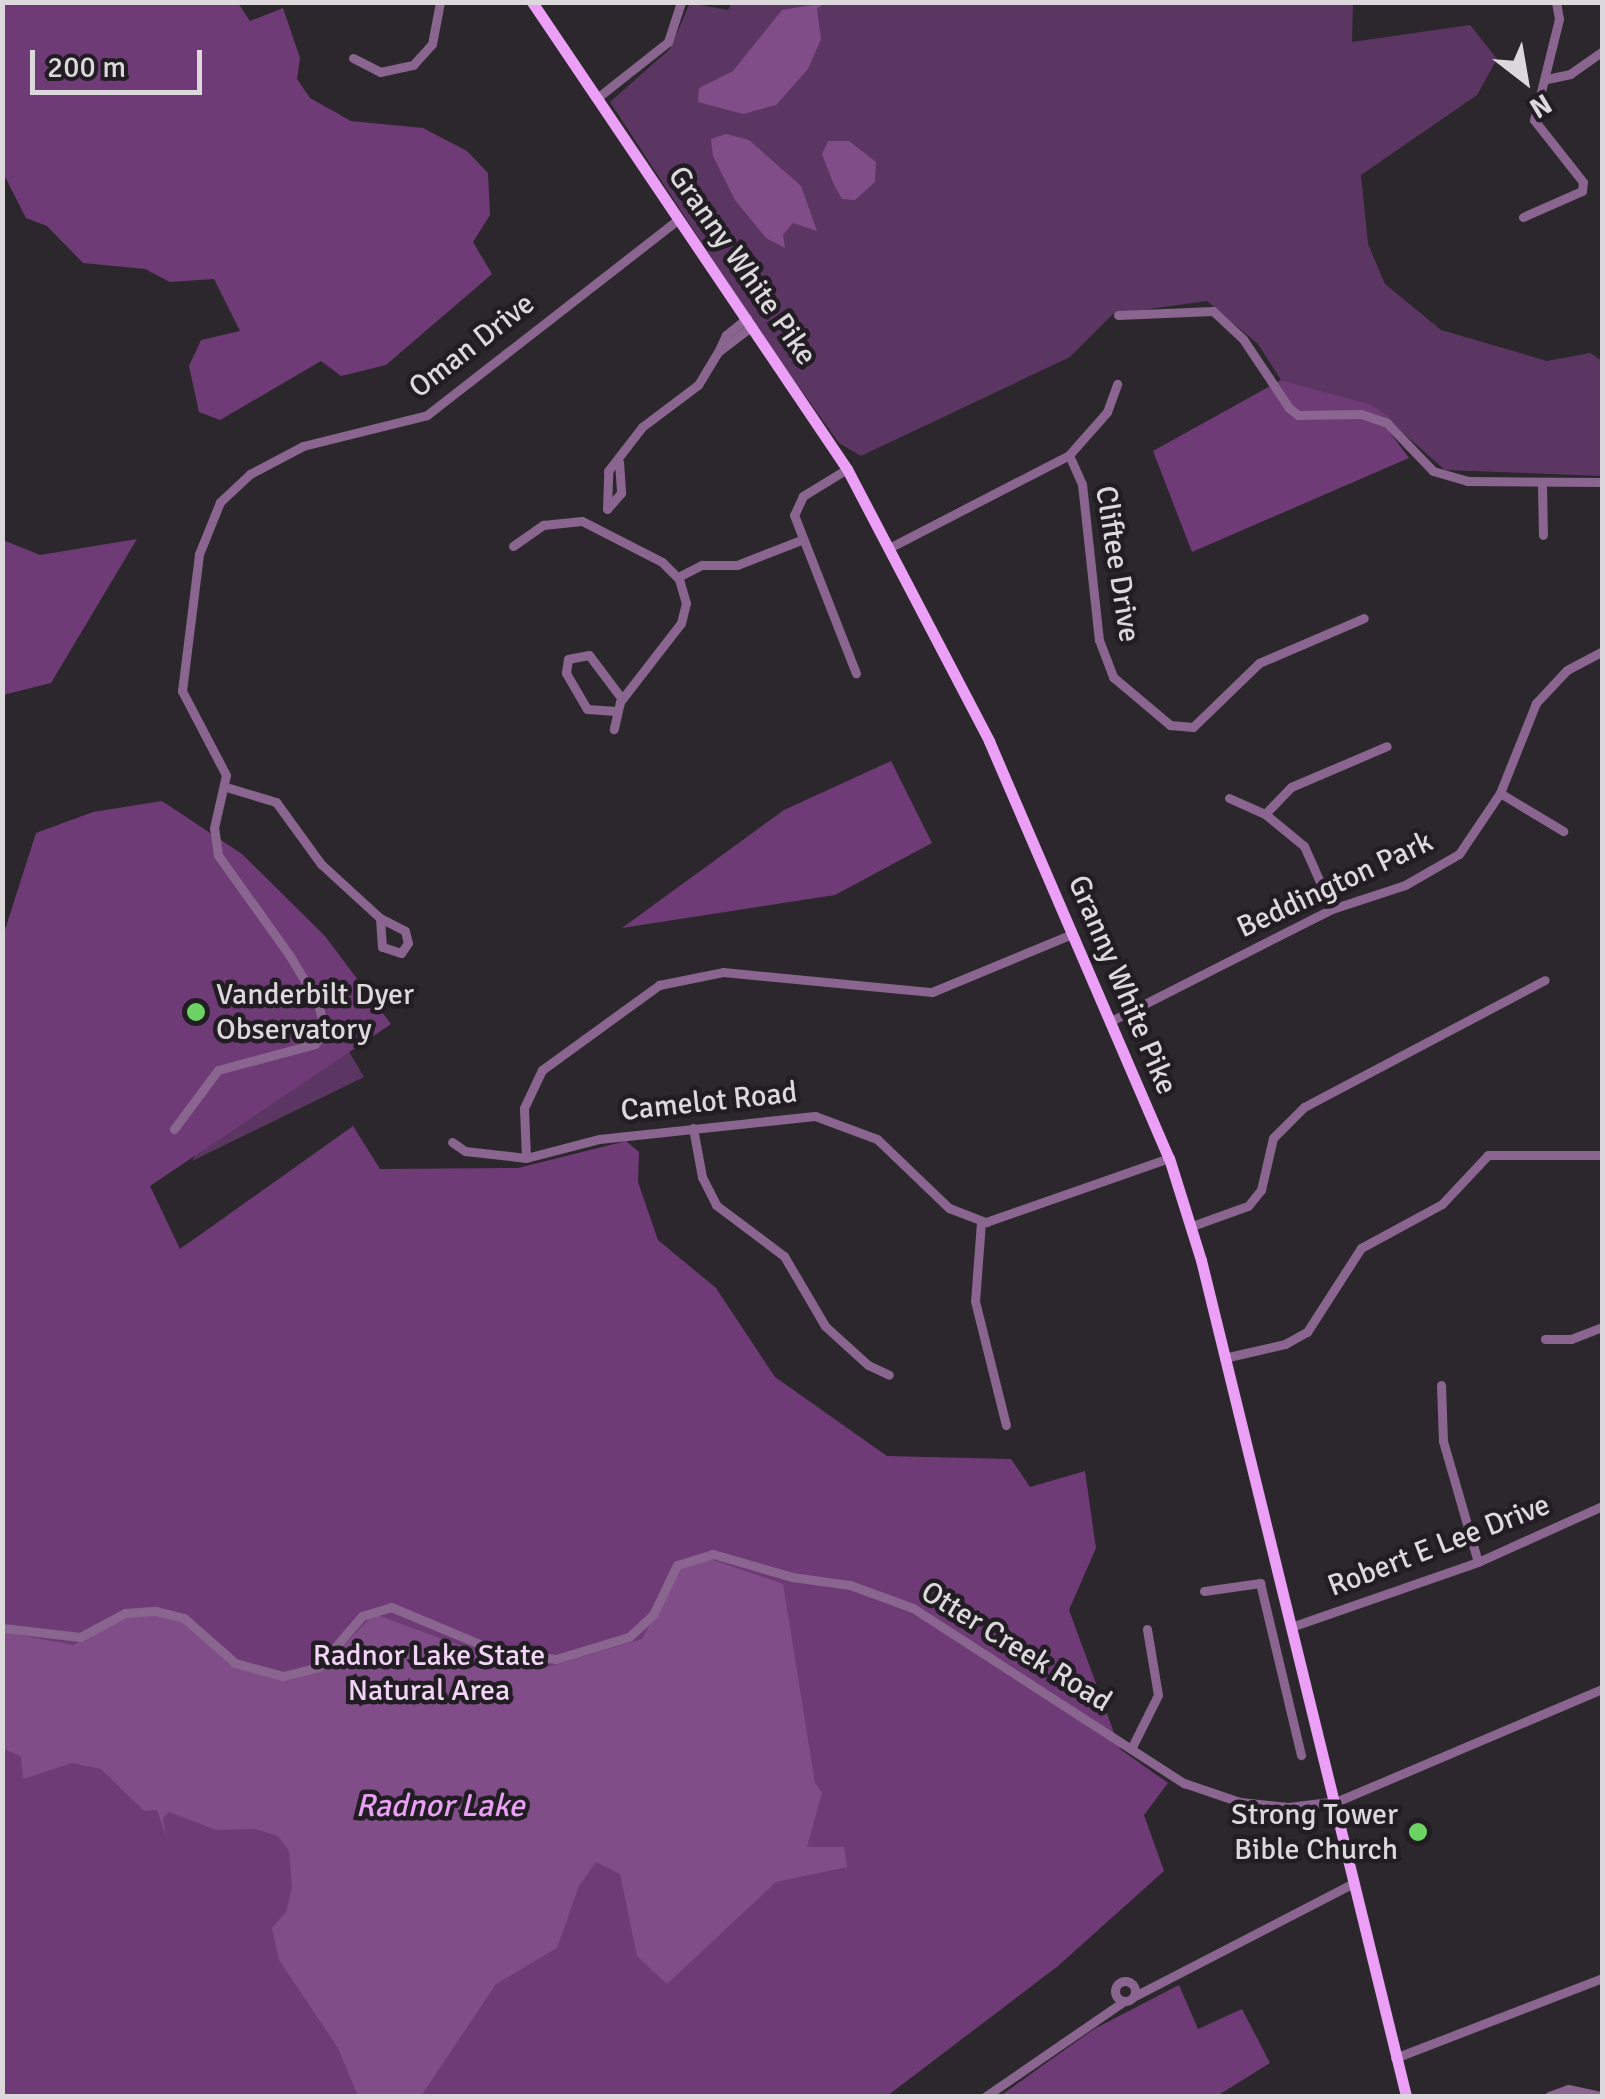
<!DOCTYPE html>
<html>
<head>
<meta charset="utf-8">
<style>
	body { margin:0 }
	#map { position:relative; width:1605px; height:2099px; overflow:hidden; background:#2c272c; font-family:Signika,sans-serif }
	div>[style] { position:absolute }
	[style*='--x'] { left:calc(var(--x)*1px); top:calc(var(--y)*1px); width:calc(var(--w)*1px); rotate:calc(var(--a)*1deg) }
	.green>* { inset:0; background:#5c3662 }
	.forest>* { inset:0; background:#6e3b76 }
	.water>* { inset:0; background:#814d89 }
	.minor>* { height:9px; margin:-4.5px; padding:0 4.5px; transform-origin:4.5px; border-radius:4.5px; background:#89658f }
	.minor>.ring { margin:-4.5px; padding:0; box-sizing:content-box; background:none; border:9px solid #89658f; border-radius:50% }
	.major>* { height:11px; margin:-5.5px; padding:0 5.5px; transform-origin:5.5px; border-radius:5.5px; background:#eb9ff6 }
	.dots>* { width:28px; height:28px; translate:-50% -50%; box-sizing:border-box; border:5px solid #221d23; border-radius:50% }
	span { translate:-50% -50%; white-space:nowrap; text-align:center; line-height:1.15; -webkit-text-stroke:9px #221d23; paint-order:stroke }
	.street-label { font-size:30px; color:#dcd8dc }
	.poi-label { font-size:30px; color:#dcd8dc }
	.left { translate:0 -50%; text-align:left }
	.right { translate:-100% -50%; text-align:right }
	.park-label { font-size:30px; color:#f2d4f6 }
	.water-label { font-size:32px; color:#e99ff4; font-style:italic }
	.frame { position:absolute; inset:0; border:5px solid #dcd8dc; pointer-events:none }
	.north { position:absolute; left:1475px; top:30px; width:100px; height:100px; -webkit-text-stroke:8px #221d23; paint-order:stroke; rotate:149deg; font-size:28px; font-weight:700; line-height:40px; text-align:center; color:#dcd8dc }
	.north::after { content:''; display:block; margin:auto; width:35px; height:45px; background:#dcd8dc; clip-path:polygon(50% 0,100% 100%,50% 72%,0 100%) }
	.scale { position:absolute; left:30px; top:50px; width:172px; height:45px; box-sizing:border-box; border:5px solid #dcd8dc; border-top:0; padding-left:12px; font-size:30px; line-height:35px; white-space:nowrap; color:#dcd8dc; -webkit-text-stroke:8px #221d23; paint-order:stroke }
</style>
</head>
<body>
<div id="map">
	<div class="green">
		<div style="clip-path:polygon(732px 2px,1353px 3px,1352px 42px,1470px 25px,1497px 59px,1477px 95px,1361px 175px,1368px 244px,1385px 284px,1441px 330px,1547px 361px,1590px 353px,1602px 361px,1602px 476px,1445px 470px,1370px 404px,1281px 380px,1258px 344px,1207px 301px,1113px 314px,1070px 357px,861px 456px,839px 443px,768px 344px,610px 102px,670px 49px,690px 3px,728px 10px)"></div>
		<div style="clip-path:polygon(333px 1024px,364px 1077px,192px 1161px,246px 1069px)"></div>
	</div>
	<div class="forest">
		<div style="clip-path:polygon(2px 3px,238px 3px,250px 21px,283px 8px,300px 58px,297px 79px,310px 98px,351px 121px,423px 128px,467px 151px,488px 173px,490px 215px,473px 242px,492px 274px,386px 365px,341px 376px,321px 361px,220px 420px,199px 412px,189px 366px,201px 340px,240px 331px,214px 279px,170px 282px,145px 269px,83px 263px,47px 226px,26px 218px,3px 173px)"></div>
		<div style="clip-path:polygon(1281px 380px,1370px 404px,1389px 417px,1385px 426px,1409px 458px,1192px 552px,1153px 451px)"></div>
		<div style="clip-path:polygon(137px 539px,51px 683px,3px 695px,3px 540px,40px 555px)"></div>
		<div style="clip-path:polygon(891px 761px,932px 843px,835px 895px,622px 928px,784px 810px)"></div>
		<div style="clip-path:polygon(162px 801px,242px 854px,325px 936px,391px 1024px,150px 1186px,180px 1249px,353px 1126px,380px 1169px,518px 1168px,626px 1141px,639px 1152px,638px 1182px,658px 1240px,716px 1288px,775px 1377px,887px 1456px,1011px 1459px,1030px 1487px,1085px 1471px,1096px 1548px,1069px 1610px,1120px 1749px,1168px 1783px,1144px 1815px,1164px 1871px,1058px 1966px,887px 2096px,3px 2096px,2px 939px,36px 833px,93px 812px)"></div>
		<div style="clip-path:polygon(1179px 1985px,1198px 2029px,1242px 2009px,1270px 2063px,1217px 2096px,1000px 2096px,1094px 2029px)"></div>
	</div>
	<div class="water">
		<div style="clip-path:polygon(824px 3px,817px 9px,821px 39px,808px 69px,776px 105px,743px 114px,698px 102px,699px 88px,733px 71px,782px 10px)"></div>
		<div style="clip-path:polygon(726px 134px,749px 140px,801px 186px,817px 231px,793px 223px,783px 235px,785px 248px,766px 238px,735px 200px,713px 156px,711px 139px)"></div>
		<div style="clip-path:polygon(828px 141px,849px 141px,876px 162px,875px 182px,855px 200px,842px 199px,834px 185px,822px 154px)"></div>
		<div style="clip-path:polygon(707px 1558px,783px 1584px,815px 1783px,822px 1793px,807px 1847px,844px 1847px,847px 1867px,776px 1882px,667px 1984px,637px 1956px,620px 1874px,596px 1862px,579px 1886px,557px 1948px,496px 1984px,421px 2096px,358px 2096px,338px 2048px,279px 1960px,272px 1928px,286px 1912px,292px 1887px,289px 1851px,278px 1836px,255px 1829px,216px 1830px,169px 1812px,163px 1819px,166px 1837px,157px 1810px,144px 1811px,101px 1769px,72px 1763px,23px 1779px,21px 1756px,3px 1749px,2px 1632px,74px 1645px,132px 1615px,160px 1615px,182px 1621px,229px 1664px,284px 1680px,318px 1672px,374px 1614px,516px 1666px,551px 1666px,642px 1639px,682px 1566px)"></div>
	</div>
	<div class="minor">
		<div style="--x:353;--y:58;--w:30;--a:27"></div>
		<div style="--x:380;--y:72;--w:34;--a:-12"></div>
		<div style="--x:413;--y:65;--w:28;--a:-48"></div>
		<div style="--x:432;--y:44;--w:43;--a:-79.2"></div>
		<div style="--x:1547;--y:79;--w:24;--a:-12"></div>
		<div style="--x:1570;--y:74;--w:39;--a:-35"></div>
		<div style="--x:597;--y:98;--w:90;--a:-38.3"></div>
		<div style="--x:668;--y:42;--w:42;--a:-72"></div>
		<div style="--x:1523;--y:217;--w:64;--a:-23.8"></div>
		<div style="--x:1582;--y:191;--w:9;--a:-84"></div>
		<div style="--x:1583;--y:182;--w:79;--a:-128.3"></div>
		<div style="--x:1534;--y:120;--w:104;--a:-76.1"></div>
		<div style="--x:1559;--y:19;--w:17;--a:-100"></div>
		<div style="--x:1118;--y:315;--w:95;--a:-2.4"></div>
		<div style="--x:1213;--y:311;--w:41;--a:43"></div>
		<div style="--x:1243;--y:339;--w:83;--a:56.3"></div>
		<div style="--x:1289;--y:408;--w:11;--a:38"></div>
		<div style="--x:1298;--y:415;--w:63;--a:-0.9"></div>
		<div style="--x:1361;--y:414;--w:28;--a:19"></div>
		<div style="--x:1387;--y:423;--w:66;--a:46.2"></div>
		<div style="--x:1433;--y:471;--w:35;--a:16"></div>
		<div style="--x:1467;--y:481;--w:135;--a:0.4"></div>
		<div style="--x:747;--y:318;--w:27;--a:141"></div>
		<div style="--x:726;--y:335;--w:19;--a:115"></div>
		<div style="--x:718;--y:352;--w:43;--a:-37.4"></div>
		<div style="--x:1069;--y:455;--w:32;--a:66"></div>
		<div style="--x:1082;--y:484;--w:157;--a:83.8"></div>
		<div style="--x:1099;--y:640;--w:40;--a:69"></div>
		<div style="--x:1113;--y:677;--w:75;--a:40.1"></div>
		<div style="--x:1170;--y:725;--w:23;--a:5"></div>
		<div style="--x:1193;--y:727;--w:92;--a:-44.1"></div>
		<div style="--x:1259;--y:663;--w:114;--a:-23.2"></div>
		<div style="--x:619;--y:462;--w:31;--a:86"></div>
		<div style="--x:621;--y:493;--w:21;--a:131"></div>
		<div style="--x:607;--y:509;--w:38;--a:-88"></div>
		<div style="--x:608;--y:471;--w:56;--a:-52.3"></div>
		<div style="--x:642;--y:427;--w:70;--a:-36.9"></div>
		<div style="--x:698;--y:385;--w:39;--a:-59"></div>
		<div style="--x:847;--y:469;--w:52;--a:148.5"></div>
		<div style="--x:803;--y:496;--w:21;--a:115"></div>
		<div style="--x:794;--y:515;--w:170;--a:68.6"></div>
		<div style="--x:1542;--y:485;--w:50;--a:88.9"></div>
		<div style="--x:513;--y:546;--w:37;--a:-35"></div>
		<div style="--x:543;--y:525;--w:39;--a:-6"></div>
		<div style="--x:582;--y:521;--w:90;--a:27.1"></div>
		<div style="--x:662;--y:562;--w:24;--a:45"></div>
		<div style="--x:679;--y:579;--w:25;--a:74"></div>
		<div style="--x:686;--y:603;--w:21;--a:104"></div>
		<div style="--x:681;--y:623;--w:100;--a:127.7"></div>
		<div style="--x:620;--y:702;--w:28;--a:103"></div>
		<div style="--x:889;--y:548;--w:203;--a:-27.3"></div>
		<div style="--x:1069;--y:455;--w:57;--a:-48.5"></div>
		<div style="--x:1107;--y:412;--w:30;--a:-70"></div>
		<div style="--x:678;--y:577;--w:27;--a:-27"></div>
		<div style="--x:702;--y:565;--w:35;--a:0"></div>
		<div style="--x:737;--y:565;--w:69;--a:-21.3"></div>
		<div style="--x:616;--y:711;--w:29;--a:-176"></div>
		<div style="--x:587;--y:709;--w:42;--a:-120.3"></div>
		<div style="--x:566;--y:673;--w:14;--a:-82"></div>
		<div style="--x:568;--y:659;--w:21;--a:-11"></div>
		<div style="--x:589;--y:655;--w:55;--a:53.1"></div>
		<div style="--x:226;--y:787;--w:52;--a:16.7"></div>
		<div style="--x:276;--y:802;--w:77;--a:54"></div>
		<div style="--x:321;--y:864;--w:80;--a:42.5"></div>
		<div style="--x:380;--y:918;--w:28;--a:27"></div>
		<div style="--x:405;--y:931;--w:12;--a:76"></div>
		<div style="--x:408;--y:943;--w:12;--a:125"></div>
		<div style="--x:401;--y:953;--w:20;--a:-162"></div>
		<div style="--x:382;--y:947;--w:29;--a:-94"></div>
		<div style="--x:1500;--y:793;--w:74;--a:31.1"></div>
		<div style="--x:1229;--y:798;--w:39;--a:24"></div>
		<div style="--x:1265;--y:814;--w:50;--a:39.4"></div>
		<div style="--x:1304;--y:846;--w:69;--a:66"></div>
		<div style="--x:1265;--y:814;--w:37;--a:-46"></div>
		<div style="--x:1291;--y:787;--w:104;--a:-23.1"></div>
		<div style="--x:1109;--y:1022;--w:250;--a:-26.9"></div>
		<div style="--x:1332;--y:909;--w:77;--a:-18.2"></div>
		<div style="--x:1405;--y:885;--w:62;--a:-29.9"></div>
		<div style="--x:1459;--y:854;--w:73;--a:-56.1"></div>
		<div style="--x:1500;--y:793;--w:97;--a:-68.2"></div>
		<div style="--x:1536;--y:703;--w:45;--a:-46.8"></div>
		<div style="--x:1567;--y:670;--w:40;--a:-28"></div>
		<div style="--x:693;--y:1128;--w:50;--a:79.6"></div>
		<div style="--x:702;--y:1177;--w:31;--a:63"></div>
		<div style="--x:716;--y:1205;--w:85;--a:36.9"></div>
		<div style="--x:784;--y:1256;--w:81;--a:59.6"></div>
		<div style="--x:825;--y:1326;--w:58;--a:42.2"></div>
		<div style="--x:868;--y:1365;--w:23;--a:25"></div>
		<div style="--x:174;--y:1129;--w:74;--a:-53.3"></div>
		<div style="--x:218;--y:1070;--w:100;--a:-15"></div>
		<div style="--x:315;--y:1044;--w:17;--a:-54"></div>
		<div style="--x:325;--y:1030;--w:28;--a:-105"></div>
		<div style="--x:318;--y:1003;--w:55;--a:-120.8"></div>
		<div style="--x:290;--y:956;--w:124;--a:-125.5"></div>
		<div style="--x:218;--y:855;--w:27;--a:-98"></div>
		<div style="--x:214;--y:828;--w:54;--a:-77.2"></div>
		<div style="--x:226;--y:775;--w:95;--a:-117.6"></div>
		<div style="--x:182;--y:691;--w:138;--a:-82.9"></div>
		<div style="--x:199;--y:554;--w:56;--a:-68"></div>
		<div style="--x:220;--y:502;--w:41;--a:-43"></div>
		<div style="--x:250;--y:474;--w:60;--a:-27.8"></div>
		<div style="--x:303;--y:446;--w:128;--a:-14"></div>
		<div style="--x:427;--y:415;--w:319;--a:-37.9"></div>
		<div style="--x:452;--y:1142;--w:16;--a:35"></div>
		<div style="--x:465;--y:1151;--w:61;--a:6.5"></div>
		<div style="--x:526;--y:1158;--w:75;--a:-14.6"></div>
		<div style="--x:599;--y:1139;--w:217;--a:-6.1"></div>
		<div style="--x:815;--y:1116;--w:66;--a:20.4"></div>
		<div style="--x:877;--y:1139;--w:100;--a:43.8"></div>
		<div style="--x:949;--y:1208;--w:40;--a:21"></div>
		<div style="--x:986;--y:1222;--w:194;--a:-19.3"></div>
		<div style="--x:526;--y:1158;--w:50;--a:-92.3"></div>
		<div style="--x:524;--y:1108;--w:42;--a:-64.7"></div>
		<div style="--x:542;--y:1070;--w:145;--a:-36"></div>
		<div style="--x:659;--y:985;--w:65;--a:-11.5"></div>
		<div style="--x:723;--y:972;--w:210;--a:5.5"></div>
		<div style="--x:932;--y:992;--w:152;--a:-22.5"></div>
		<div style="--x:981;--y:1222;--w:79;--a:94.3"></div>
		<div style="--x:975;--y:1301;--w:128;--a:76"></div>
		<div style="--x:1192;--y:1226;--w:59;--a:-19.7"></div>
		<div style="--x:1248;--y:1206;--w:21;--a:-51"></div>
		<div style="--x:1261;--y:1190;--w:53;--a:-77"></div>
		<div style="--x:1273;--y:1138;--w:44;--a:-45"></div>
		<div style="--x:1304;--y:1107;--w:272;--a:-27.8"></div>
		<div style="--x:1545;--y:1339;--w:26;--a:0"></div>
		<div style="--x:1571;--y:1339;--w:33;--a:-21"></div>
		<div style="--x:1224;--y:1358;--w:63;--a:-12.9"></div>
		<div style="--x:1285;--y:1344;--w:25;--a:-29"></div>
		<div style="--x:1307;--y:1332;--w:100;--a:-57.3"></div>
		<div style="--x:1361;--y:1248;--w:92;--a:-28.5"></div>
		<div style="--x:1442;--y:1204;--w:67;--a:-46.8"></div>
		<div style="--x:1488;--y:1155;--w:114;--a:0"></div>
		<div style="--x:1441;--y:1385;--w:56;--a:88"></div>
		<div style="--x:1443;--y:1441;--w:126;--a:73.9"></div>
		<div style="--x:1204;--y:1591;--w:57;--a:-8.1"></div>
		<div style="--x:1260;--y:1583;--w:177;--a:76.6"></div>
		<div style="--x:1291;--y:1627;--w:198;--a:-19.2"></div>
		<div style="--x:1478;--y:1562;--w:136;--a:-24.3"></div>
		<div style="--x:2;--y:1628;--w:79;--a:6.6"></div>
		<div style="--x:80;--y:1637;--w:51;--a:-28.1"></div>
		<div style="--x:125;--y:1613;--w:31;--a:-4"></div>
		<div style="--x:156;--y:1611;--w:29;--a:14"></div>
		<div style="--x:184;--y:1618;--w:68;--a:41.4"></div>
		<div style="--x:235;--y:1663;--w:50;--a:15.2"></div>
		<div style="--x:283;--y:1676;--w:36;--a:-14"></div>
		<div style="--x:318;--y:1667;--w:67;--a:-49.2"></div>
		<div style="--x:362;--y:1616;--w:30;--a:-17"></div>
		<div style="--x:391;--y:1607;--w:119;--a:22.7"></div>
		<div style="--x:501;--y:1653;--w:55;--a:6.2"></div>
		<div style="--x:556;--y:1659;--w:76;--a:-16.8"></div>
		<div style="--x:629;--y:1637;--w:33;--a:-43"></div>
		<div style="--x:653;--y:1615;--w:55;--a:-64.4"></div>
		<div style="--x:677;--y:1565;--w:38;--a:-17"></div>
		<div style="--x:713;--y:1554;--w:82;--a:16.2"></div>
		<div style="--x:792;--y:1577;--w:59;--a:7.9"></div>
		<div style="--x:850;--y:1585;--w:67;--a:20.1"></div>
		<div style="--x:913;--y:1608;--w:323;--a:32.9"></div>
		<div style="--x:1184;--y:1783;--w:59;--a:18.7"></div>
		<div style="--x:1240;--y:1802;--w:48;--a:5.9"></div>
		<div style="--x:1288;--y:1807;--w:50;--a:-6.8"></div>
		<div style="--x:1338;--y:1801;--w:287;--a:-23"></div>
		<div style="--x:1131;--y:1749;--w:60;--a:-63.4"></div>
		<div style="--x:1158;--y:1695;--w:67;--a:-99.5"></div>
		<div class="ring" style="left:1115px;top:1981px;width:11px;height:11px"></div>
		<div style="--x:1133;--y:1997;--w:244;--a:-27.3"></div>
		<div style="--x:1395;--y:2058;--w:222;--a:-21.1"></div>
		<div style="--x:986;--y:2096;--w:168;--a:-34.5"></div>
		<div style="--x:1549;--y:2096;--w:20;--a:-20"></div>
		<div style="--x:1568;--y:2089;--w:33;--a:12"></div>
	</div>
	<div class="major">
		<div style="--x:532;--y:2;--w:563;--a:56"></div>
		<div style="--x:847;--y:469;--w:307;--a:62.4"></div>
		<div style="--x:989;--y:741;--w:454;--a:66.7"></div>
		<div style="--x:1169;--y:1158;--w:107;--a:72.6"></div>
		<div style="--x:1201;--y:1260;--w:861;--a:76.22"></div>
	</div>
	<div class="dots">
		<div style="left:196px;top:1012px;background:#6bd363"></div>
		<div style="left:1418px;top:1832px;background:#6bd363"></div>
	</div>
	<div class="street-label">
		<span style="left:742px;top:266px;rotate:55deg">Granny White Pike</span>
		<span style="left:472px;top:346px;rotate:-38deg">Oman Drive</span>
		<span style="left:1117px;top:564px;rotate:81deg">Cliftee Drive</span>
		<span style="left:1335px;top:885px;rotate:-25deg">Beddington Park</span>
		<span style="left:1122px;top:985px;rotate:67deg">Granny White Pike</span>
		<span style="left:709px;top:1102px;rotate:-6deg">Camelot Road</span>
		<span style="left:1439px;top:1546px;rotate:-21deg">Robert E Lee Drive</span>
		<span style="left:1016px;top:1647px;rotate:32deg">Otter Creek Road</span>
	</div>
	<div class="poi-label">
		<span class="left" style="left:216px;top:1012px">Vanderbilt Dyer<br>Observatory</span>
		<span class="right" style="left:1398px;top:1832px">Strong Tower<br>Bible Church</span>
	</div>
	<div class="park-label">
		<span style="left:429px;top:1673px">Radnor Lake State<br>Natural Area</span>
	</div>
	<div class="water-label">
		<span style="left:440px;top:1806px">Radnor Lake</span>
	</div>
	<div class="frame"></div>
	<div class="north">N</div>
	<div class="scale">200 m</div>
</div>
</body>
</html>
